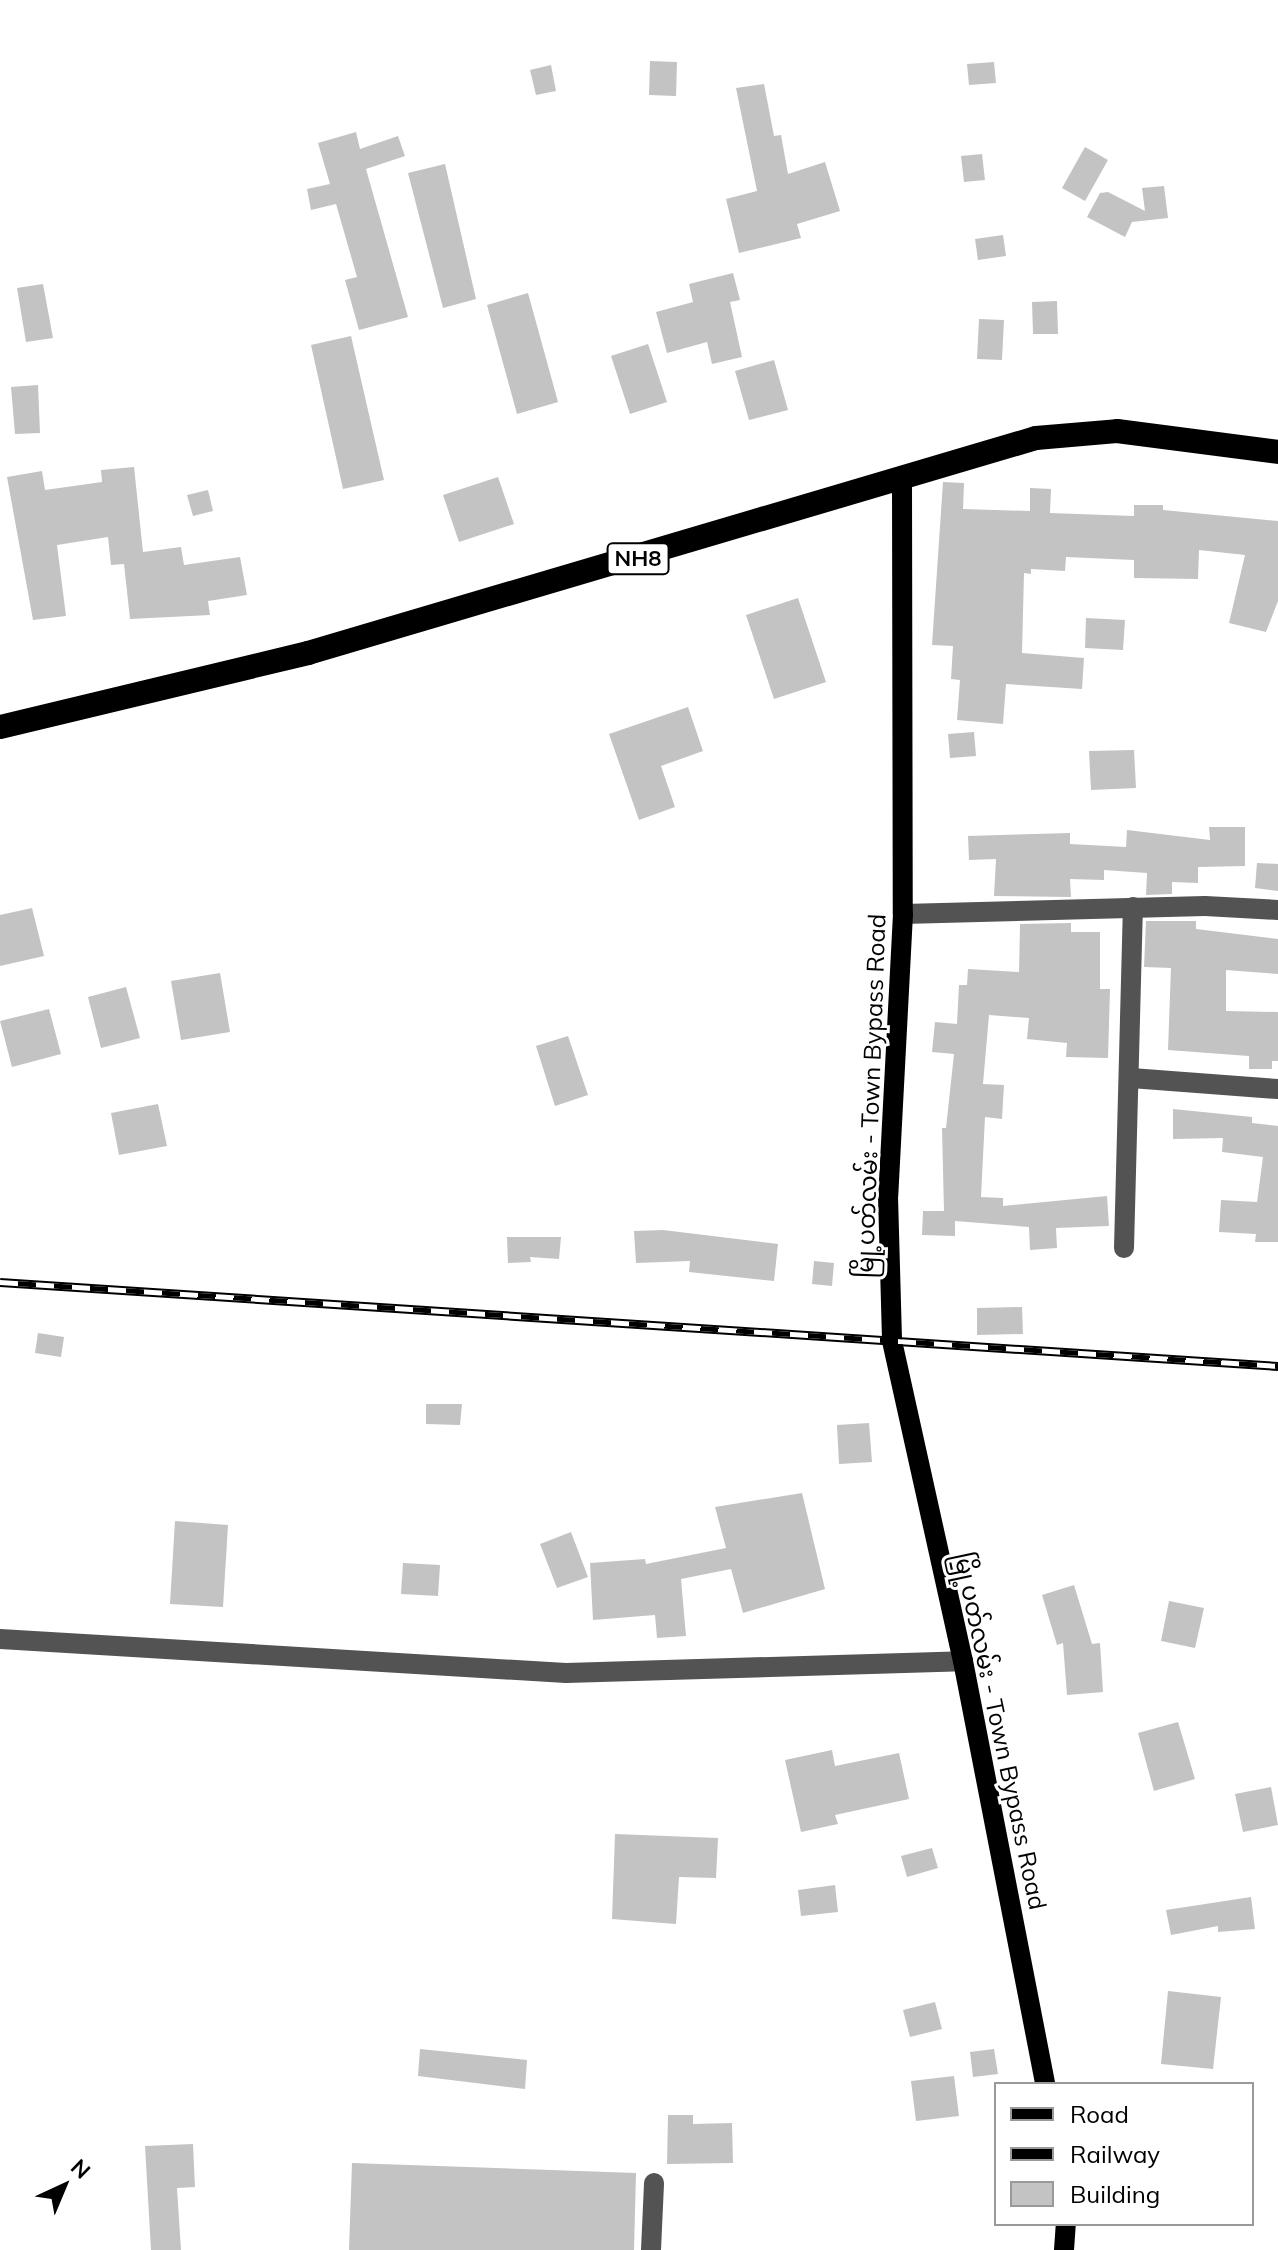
<!DOCTYPE html>
<html>
<head>
<meta charset="utf-8">
<style>
	body { margin:0 }
	#map { position:relative; width:1278px; height:2250px; overflow:hidden; background:#fff; font-family:Mulish,"Noto Sans Myanmar",sans-serif }
	div>[style] { position:absolute }
	[style*='--x'] { left:calc(var(--x)*1px); top:calc(var(--y)*1px); width:calc(var(--w)*1px); rotate:calc(var(--a)*1deg) }
	.building>* { inset:0; background:#c3c3c3 }
	.minor>* { height:20px; margin:-10px; padding:0 10px; transform-origin:10px; border-radius:10px; background:#535353 }
	.major>* { height:20px; margin:-10px; padding:0 10px; transform-origin:10px; border-radius:10px; background:#000 }
	.highway>* { height:24px; margin:-12px; padding:0 12px; transform-origin:12px; border-radius:12px; background:#000 }
	.rail>* { height:9px; margin-top:-4.5px; transform-origin:0; background:repeating-linear-gradient(90deg,#fff 0 18px,#000 0 36px); box-sizing:border-box; border-block:2px solid #000 }
	span { translate:-50% -50%; white-space:nowrap; text-align:center; line-height:1.15; -webkit-text-stroke:6px #fff; paint-order:stroke }
	.shield-label span { padding:2px 6px; background:#fff; border:2px solid; border-radius:6px; -webkit-text-stroke-width:0 }
	.shield-label { font-size:22px; color:#000; font-weight:700 }
	.street-label { font-size:24px; color:#000 }
	.legend { position:absolute; left:994px; top:2082px; width:260px; height:144px; box-sizing:border-box; background:#fff; border:2px solid #999; margin:0; padding:10px 14px; list-style:none; font-size:24px; color:#000 }
	.legend li { display:flex; align-items:center; gap:16px; height:40px }
	.legend b { width:40px; border:2px solid #999 }
	.north { position:absolute; left:24px; top:2146px; width:80px; height:80px; -webkit-text-stroke:6px #fff; paint-order:stroke; rotate:44deg; font-size:22px; font-weight:700; line-height:32px; text-align:center; color:#000 }
	.north::after { content:''; display:block; margin:auto; width:28px; height:36px; background:#000; clip-path:polygon(50% 0,100% 100%,50% 72%,0 100%) }
</style>
</head>
<body>
<div id="map">
	<div class="building">
		<div style="clip-path:polygon(650px 61px,677px 62px,676px 96px,649px 95px)"></div>
		<div style="clip-path:polygon(994px 62px,996px 83px,969px 85px,967px 64px)"></div>
		<div style="clip-path:polygon(551px 65px,556px 91px,536px 95px,530px 70px)"></div>
		<div style="clip-path:polygon(764px 84px,774px 136px,781px 135px,788px 174px,825px 162px,840px 211px,797px 224px,801px 238px,739px 253px,726px 199px,757px 191px,736px 88px)"></div>
		<div style="clip-path:polygon(356px 132px,360px 149px,398px 136px,405px 156px,366px 169px,408px 317px,359px 330px,345px 280px,357px 277px,336px 204px,311px 210px,307px 189px,330px 184px,318px 143px)"></div>
		<div style="clip-path:polygon(1085px 147px,1108px 160px,1085px 201px,1062px 188px)"></div>
		<div style="clip-path:polygon(982px 154px,985px 180px,964px 182px,961px 156px)"></div>
		<div style="clip-path:polygon(445px 164px,476px 299px,443px 308px,408px 173px)"></div>
		<div style="clip-path:polygon(1164px 186px,1168px 218px,1132px 222px,1125px 237px,1087px 217px,1100px 193px,1108px 192px,1145px 211px,1142px 188px)"></div>
		<div style="clip-path:polygon(1003px 235px,1006px 256px,978px 260px,975px 239px)"></div>
		<div style="clip-path:polygon(733px 273px,740px 300px,730px 302px,742px 357px,712px 364px,707px 342px,667px 353px,656px 312px,693px 302px,689px 284px)"></div>
		<div style="clip-path:polygon(43px 284px,53px 338px,26px 342px,17px 288px)"></div>
		<div style="clip-path:polygon(528px 293px,558px 402px,517px 414px,487px 305px)"></div>
		<div style="clip-path:polygon(1057px 301px,1058px 334px,1033px 334px,1032px 302px)"></div>
		<div style="clip-path:polygon(979px 319px,1004px 320px,1002px 360px,977px 359px)"></div>
		<div style="clip-path:polygon(351px 336px,384px 480px,343px 489px,311px 345px)"></div>
		<div style="clip-path:polygon(648px 344px,667px 402px,630px 414px,611px 356px)"></div>
		<div style="clip-path:polygon(774px 360px,788px 410px,749px 420px,735px 371px)"></div>
		<div style="clip-path:polygon(38px 385px,40px 433px,15px 434px,11px 387px)"></div>
		<div style="clip-path:polygon(134px 467px,143px 552px,181px 547px,184px 565px,240px 557px,247px 595px,208px 601px,210px 615px,130px 619px,124px 564px,111px 565px,108px 537px,57px 545px,66px 616px,33px 620px,7px 477px,42px 471px,45px 490px,102px 482px,101px 470px)"></div>
		<div style="clip-path:polygon(498px 477px,514px 524px,459px 542px,443px 495px)"></div>
		<div style="clip-path:polygon(943px 482px,964px 483px,963px 509px,1030px 511px,1030px 488px,1051px 489px,1050px 513px,1134px 516px,1134px 505px,1163px 505px,1163px 510px,1278px 521px,1278px 601px,1266px 632px,1229px 623px,1245px 555px,1199px 550px,1198px 579px,1134px 578px,1134px 560px,1066px 557px,1065px 571px,1031px 569px,1031px 574px,1024px 573px,1022px 653px,1084px 658px,1082px 689px,1006px 684px,1003px 724px,957px 720px,960px 680px,951px 679px,953px 646px,932px 645px)"></div>
		<div style="clip-path:polygon(208px 490px,213px 511px,193px 516px,187px 495px)"></div>
		<div style="clip-path:polygon(798px 598px,826px 682px,774px 699px,746px 615px)"></div>
		<div style="clip-path:polygon(1086px 618px,1125px 620px,1123px 650px,1085px 648px)"></div>
		<div style="clip-path:polygon(688px 707px,703px 751px,661px 766px,675px 807px,639px 820px,609px 734px)"></div>
		<div style="clip-path:polygon(974px 732px,976px 756px,950px 758px,948px 734px)"></div>
		<div style="clip-path:polygon(1134px 750px,1136px 788px,1091px 790px,1089px 751px)"></div>
		<div style="clip-path:polygon(1209px 827px,1245px 827px,1245px 866px,1198px 867px,1198px 883px,1172px 882px,1172px 894px,1146px 895px,1147px 873px,1104px 870px,1104px 880px,1070px 879px,1071px 897px,994px 896px,996px 859px,969px 860px,968px 836px,1070px 833px,1070px 844px,1126px 847px,1127px 830px,1210px 840px)"></div>
		<div style="clip-path:polygon(1257px 863px,1278px 864px,1278px 891px,1255px 888px)"></div>
		<div style="clip-path:polygon(32px 908px,44px 956px,0 966px,0 915px)"></div>
		<div style="clip-path:polygon(1146px 921px,1196px 921px,1196px 929px,1278px 939px,1278px 974px,1226px 970px,1226px 1011px,1278px 1012px,1278px 1061px,1272px 1061px,1272px 1069px,1249px 1069px,1249px 1056px,1168px 1050px,1171px 968px,1144px 967px)"></div>
		<div style="clip-path:polygon(1071px 923px,1071px 932px,1100px 932px,1100px 989px,1110px 989px,1108px 1058px,1066px 1057px,1067px 1043px,1027px 1039px,1029px 1018px,989px 1015px,983px 1084px,1004px 1085px,1002px 1119px,985px 1117px,981px 1197px,1003px 1198px,1003px 1206px,1107px 1196px,1109px 1226px,1056px 1228px,1057px 1248px,1030px 1250px,1029px 1227px,955px 1221px,955px 1236px,922px 1235px,923px 1211px,944px 1211px,942px 1128px,946px 1128px,954px 1054px,932px 1052px,935px 1022px,957px 1024px,959px 985px,967px 985px,968px 969px,1019px 972px,1020px 924px)"></div>
		<div style="clip-path:polygon(220px 973px,230px 1032px,181px 1040px,171px 981px)"></div>
		<div style="clip-path:polygon(126px 987px,140px 1038px,101px 1048px,88px 997px)"></div>
		<div style="clip-path:polygon(49px 1009px,61px 1054px,12px 1067px,0 1021px)"></div>
		<div style="clip-path:polygon(568px 1036px,588px 1095px,555px 1106px,536px 1046px)"></div>
		<div style="clip-path:polygon(158px 1104px,167px 1146px,119px 1155px,111px 1113px)"></div>
		<div style="clip-path:polygon(1173px 1109px,1252px 1117px,1252px 1123px,1278px 1126px,1278px 1242px,1255px 1242px,1256px 1234px,1219px 1232px,1221px 1200px,1257px 1202px,1263px 1157px,1222px 1152px,1223px 1138px,1173px 1139px)"></div>
		<div style="clip-path:polygon(663px 1230px,778px 1244px,774px 1281px,689px 1272px,690px 1261px,636px 1263px,634px 1231px)"></div>
		<div style="clip-path:polygon(507px 1237px,561px 1237px,559px 1259px,530px 1257px,531px 1262px,508px 1263px)"></div>
		<div style="clip-path:polygon(814px 1261px,834px 1263px,832px 1286px,812px 1284px)"></div>
		<div style="clip-path:polygon(1022px 1307px,1023px 1334px,977px 1335px,977px 1308px)"></div>
		<div style="clip-path:polygon(38px 1333px,64px 1337px,61px 1357px,35px 1353px)"></div>
		<div style="clip-path:polygon(426px 1404px,462px 1404px,460px 1425px,426px 1424px)"></div>
		<div style="clip-path:polygon(869px 1423px,872px 1462px,839px 1464px,837px 1425px)"></div>
		<div style="clip-path:polygon(802px 1493px,825px 1589px,743px 1613px,731px 1569px,681px 1579px,686px 1636px,657px 1638px,655px 1615px,593px 1620px,590px 1563px,645px 1559px,646px 1564px,726px 1548px,715px 1507px)"></div>
		<div style="clip-path:polygon(175px 1521px,228px 1525px,223px 1607px,170px 1604px)"></div>
		<div style="clip-path:polygon(571px 1532px,588px 1577px,557px 1588px,540px 1544px)"></div>
		<div style="clip-path:polygon(403px 1563px,440px 1565px,438px 1596px,401px 1594px)"></div>
		<div style="clip-path:polygon(1074px 1585px,1092px 1644px,1100px 1643px,1103px 1692px,1067px 1695px,1063px 1643px,1057px 1645px,1042px 1595px)"></div>
		<div style="clip-path:polygon(1169px 1601px,1204px 1608px,1195px 1648px,1161px 1641px)"></div>
		<div style="clip-path:polygon(1178px 1722px,1195px 1779px,1154px 1791px,1138px 1733px)"></div>
		<div style="clip-path:polygon(832px 1750px,835px 1766px,899px 1753px,909px 1799px,835px 1815px,838px 1824px,801px 1832px,785px 1760px)"></div>
		<div style="clip-path:polygon(1271px 1787px,1278px 1825px,1243px 1832px,1235px 1794px)"></div>
		<div style="clip-path:polygon(615px 1834px,718px 1838px,716px 1878px,679px 1877px,676px 1924px,612px 1919px)"></div>
		<div style="clip-path:polygon(932px 1848px,938px 1868px,907px 1877px,901px 1856px)"></div>
		<div style="clip-path:polygon(835px 1885px,838px 1912px,801px 1916px,798px 1890px)"></div>
		<div style="clip-path:polygon(1251px 1897px,1255px 1929px,1218px 1932px,1218px 1926px,1171px 1935px,1166px 1910px)"></div>
		<div style="clip-path:polygon(1168px 1991px,1221px 1997px,1213px 2069px,1161px 2064px)"></div>
		<div style="clip-path:polygon(935px 2002px,942px 2029px,910px 2037px,903px 2010px)"></div>
		<div style="clip-path:polygon(420px 2049px,527px 2060px,525px 2089px,418px 2076px)"></div>
		<div style="clip-path:polygon(994px 2049px,998px 2074px,973px 2077px,970px 2052px)"></div>
		<div style="clip-path:polygon(954px 2076px,959px 2116px,916px 2121px,911px 2081px)"></div>
		<div style="clip-path:polygon(668px 2115px,693px 2115px,693px 2124px,732px 2123px,733px 2163px,667px 2164px)"></div>
		<div style="clip-path:polygon(193px 2144px,195px 2187px,177px 2188px,181px 2250px,151px 2250px,145px 2146px)"></div>
		<div style="clip-path:polygon(352px 2163px,636px 2173px,634px 2250px,349px 2250px)"></div>
	</div>
	<div class="minor">
		<div style="--x:903;--y:914;--w:302;--a:-1.5"></div>
		<div style="--x:1205;--y:906;--w:73;--a:3.1"></div>
		<div style="--x:1131;--y:1078;--w:147;--a:4.3"></div>
		<div style="--x:1124;--y:1248;--w:341;--a:-88.5"></div>
		<div style="--x:0;--y:1639;--w:567;--a:3.44"></div>
		<div style="--x:566;--y:1673;--w:397;--a:-1.7"></div>
		<div style="--x:651;--y:2250;--w:67;--a:-87.4"></div>
	</div>
	<div class="major">
		<div style="--x:902;--y:479;--w:435;--a:89.9"></div>
		<div style="--x:903;--y:914;--w:282;--a:93"></div>
		<div style="--x:888;--y:1196;--w:145;--a:88.4"></div>
		<div style="--x:892;--y:1341;--w:328;--a:77.5"></div>
		<div style="--x:963;--y:1661;--w:431;--a:79"></div>
		<div style="--x:1064;--y:2250;--w:26;--a:-86"></div>
	</div>
	<div class="highway">
		<div style="--x:0;--y:727;--w:317;--a:-13.5"></div>
		<div style="--x:308;--y:653;--w:759;--a:-16.45"></div>
		<div style="--x:1036;--y:438;--w:81;--a:-4.9"></div>
		<div style="--x:1117;--y:431;--w:162;--a:7.4"></div>
	</div>
	<div class="rail">
		<div style="--x:0;--y:1282;--w:1281;--a:3.76"></div>
	</div>
	<div class="shield-label">
		<span style="left:638px;top:559px">NH8</span>
	</div>
	<div class="street-label">
		<span style="left:871px;top:1096px;rotate:-88deg">မြို့ပတ်လမ်း - Town Bypass Road</span>
		<span style="left:1000px;top:1731px;rotate:78deg">မြို့ပတ်လမ်း - Town Bypass Road</span>
	</div>
	<ul class="legend">
	<li><b style="height:10px;background:#000"></b>Road</li>
	<li><b style="height:10px;background:#000"></b>Railway</li>
	<li><b style="height:22px;background:#c3c3c3"></b>Building</li>
	</ul>
	<div class="north">N</div>
</div>
</body>
</html>
